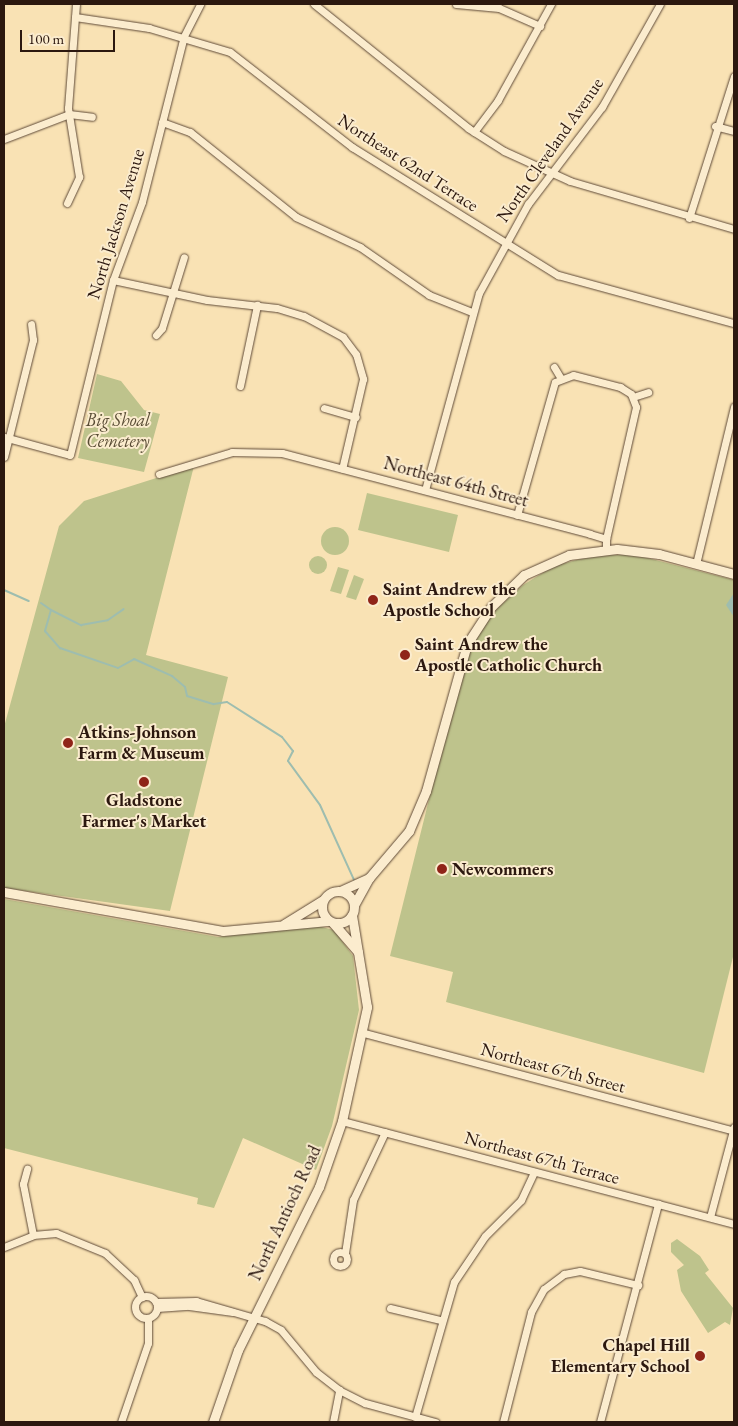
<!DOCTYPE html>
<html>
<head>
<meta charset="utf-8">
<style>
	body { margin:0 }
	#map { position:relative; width:738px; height:1426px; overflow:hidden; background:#f9e2b4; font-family:"EB Garamond",serif }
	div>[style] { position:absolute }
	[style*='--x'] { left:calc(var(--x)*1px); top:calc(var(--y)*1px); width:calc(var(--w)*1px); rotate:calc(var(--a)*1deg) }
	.green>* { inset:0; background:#bec38c }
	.round { border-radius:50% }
	.water>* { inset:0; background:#9ebdaf }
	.stream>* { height:2px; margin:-1px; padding:0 1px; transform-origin:1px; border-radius:1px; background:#9ebdaf }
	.roads { filter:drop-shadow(0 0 1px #5f4a38) drop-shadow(0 0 1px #5f4a38) }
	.minor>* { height:7px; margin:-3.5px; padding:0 3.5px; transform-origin:3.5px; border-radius:3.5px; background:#fbecce }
	.minor>.ring { margin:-3.5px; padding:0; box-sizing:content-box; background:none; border:7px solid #fbecce; border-radius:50% }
	.tertiary>* { height:9px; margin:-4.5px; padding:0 4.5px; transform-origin:4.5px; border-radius:4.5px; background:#fbecce }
	.tertiary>.ring { margin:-4.5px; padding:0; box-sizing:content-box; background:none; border:9px solid #fbecce; border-radius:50% }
	.dots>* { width:14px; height:14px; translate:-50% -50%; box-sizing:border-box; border:2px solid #fbecce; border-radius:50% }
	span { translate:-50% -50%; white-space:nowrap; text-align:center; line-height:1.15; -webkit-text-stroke:4px #fbecce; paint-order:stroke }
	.street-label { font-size:18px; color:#2c180f }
	.park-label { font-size:18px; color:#584b34; font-style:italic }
	.poi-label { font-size:18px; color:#2c180f; font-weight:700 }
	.left { translate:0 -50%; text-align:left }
	.right { translate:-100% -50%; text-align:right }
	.frame { position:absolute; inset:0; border:5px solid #2c180f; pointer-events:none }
	.scale { position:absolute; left:20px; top:30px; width:95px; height:22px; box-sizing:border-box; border:2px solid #2c180f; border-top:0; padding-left:6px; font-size:15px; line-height:18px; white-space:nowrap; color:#2c180f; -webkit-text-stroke:4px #fbecce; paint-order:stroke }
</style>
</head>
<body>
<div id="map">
	<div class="green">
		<div style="clip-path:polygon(97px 374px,121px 381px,144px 410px,160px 414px,144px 472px,78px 458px)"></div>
		<div style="clip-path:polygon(194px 466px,146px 655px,228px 677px,170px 911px,4px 888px,4px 727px,59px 526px,84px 501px)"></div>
		<div style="clip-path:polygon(367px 493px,458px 515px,449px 552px,358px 530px)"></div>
		<div class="round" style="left:321px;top:527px;width:28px;height:28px"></div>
		<div style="clip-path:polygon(632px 554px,734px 580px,734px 953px,704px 1073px,446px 1002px,453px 972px,390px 956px,456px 691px,469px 651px,489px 616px,523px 585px,554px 566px,591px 556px)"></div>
		<div class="round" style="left:309px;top:556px;width:18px;height:18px"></div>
		<div style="clip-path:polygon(338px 567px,349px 570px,341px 594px,330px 591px)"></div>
		<div style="clip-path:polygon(354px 575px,364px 579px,356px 600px,346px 597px)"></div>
		<div style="clip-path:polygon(4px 899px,218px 937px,310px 924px,334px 930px,353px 956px,359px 1010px,332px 1126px,316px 1170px,243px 1138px,214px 1208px,197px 1204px,198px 1198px,4px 1148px)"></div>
		<div style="clip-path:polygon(677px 1239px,700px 1256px,709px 1270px,705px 1273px,733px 1308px,730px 1325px,725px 1322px,708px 1333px,681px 1291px,677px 1270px,684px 1265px,671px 1252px,671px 1243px)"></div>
	</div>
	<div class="water">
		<div style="clip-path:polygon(734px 593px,734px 617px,726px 605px)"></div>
	</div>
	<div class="stream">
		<div style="--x:4;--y:590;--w:27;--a:24"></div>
		<div style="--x:41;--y:603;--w:12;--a:35"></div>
		<div style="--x:51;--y:610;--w:22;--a:106"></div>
		<div style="--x:45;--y:631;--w:23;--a:49"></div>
		<div style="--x:60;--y:648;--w:61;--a:19"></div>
		<div style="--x:118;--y:668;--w:18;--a:-29"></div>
		<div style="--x:134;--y:659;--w:42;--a:24.1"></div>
		<div style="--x:172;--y:676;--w:17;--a:40"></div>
		<div style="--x:185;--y:687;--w:9;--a:77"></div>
		<div style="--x:187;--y:696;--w:28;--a:17"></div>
		<div style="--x:214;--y:704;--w:13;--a:-9"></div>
		<div style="--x:227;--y:702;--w:65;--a:32.5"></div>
		<div style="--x:282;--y:737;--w:18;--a:52"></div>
		<div style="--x:293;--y:751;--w:11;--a:117"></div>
		<div style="--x:288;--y:761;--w:54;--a:54"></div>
		<div style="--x:320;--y:805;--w:82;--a:65.6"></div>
		<div style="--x:51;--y:610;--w:34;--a:27"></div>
		<div style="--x:81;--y:625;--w:27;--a:-10"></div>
		<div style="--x:108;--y:620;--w:19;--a:-35"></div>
	</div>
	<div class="roads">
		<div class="minor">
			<div style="--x:314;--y:4;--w:198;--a:38.8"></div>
			<div style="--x:468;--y:128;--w:43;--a:32.6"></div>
			<div style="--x:504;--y:151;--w:72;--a:24.4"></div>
			<div style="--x:570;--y:181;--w:171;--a:16.3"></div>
			<div style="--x:456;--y:4;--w:43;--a:5.3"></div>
			<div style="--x:499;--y:8;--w:45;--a:23.7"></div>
			<div style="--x:75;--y:17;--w:75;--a:8.5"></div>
			<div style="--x:149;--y:28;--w:84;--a:16.5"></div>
			<div style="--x:230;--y:52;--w:155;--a:37.9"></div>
			<div style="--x:352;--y:147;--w:243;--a:31.9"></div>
			<div style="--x:558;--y:275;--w:182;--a:15.3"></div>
			<div style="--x:162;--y:122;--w:30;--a:20"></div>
			<div style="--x:190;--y:132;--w:136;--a:38.7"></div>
			<div style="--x:296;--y:217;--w:71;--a:25.1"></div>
			<div style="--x:360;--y:247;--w:84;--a:34.8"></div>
			<div style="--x:429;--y:295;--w:46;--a:21.6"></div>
			<div style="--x:715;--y:126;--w:20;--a:15"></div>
			<div style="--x:474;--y:132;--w:40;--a:-53"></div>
			<div style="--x:498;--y:100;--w:110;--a:-61.1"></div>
			<div style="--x:4;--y:139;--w:70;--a:-21"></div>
			<div style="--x:69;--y:114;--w:23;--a:7"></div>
			<div style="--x:67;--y:203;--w:29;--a:-65"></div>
			<div style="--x:79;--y:177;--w:70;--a:-99.1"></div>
			<div style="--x:68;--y:108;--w:104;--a:-85.6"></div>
			<div style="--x:689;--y:218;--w:149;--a:-72.4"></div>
			<div style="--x:113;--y:280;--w:96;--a:12"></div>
			<div style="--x:207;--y:300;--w:70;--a:6.5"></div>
			<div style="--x:277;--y:308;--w:28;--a:17"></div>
			<div style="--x:304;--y:316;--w:44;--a:28.3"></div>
			<div style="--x:343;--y:337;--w:21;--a:53"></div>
			<div style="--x:356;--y:354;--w:26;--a:74"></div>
			<div style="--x:363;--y:379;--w:92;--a:103.1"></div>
			<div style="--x:156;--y:335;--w:9;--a:-49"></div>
			<div style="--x:162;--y:328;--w:74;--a:-72.8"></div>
			<div style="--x:554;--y:367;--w:12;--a:59"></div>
			<div style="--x:240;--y:386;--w:83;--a:-78.1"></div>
			<div style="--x:633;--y:397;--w:16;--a:-18"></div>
			<div style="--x:324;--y:408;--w:33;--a:16"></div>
			<div style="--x:4;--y:437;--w:68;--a:15.3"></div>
			<div style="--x:70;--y:455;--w:180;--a:-76.2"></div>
			<div style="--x:113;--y:280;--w:83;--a:-69.6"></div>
			<div style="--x:142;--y:202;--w:171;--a:-75.8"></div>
			<div style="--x:184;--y:36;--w:36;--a:-63"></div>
			<div style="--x:4;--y:457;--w:121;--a:-76.1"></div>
			<div style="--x:33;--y:340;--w:16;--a:-97"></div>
			<div style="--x:159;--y:474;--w:76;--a:-16.8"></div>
			<div style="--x:232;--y:452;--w:50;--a:1.1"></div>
			<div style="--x:282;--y:453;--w:318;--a:14.7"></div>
			<div style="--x:590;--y:534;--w:17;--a:17"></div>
			<div style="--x:606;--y:539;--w:11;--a:90"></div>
			<div style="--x:425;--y:490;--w:204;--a:-74.7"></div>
			<div style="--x:479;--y:293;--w:102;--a:-61.2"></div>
			<div style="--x:528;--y:204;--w:122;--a:-52.7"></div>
			<div style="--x:602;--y:107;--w:118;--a:-60.6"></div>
			<div style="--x:517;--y:515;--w:138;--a:-74.1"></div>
			<div style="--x:555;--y:382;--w:19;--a:-21"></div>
			<div style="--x:573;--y:375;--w:49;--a:14.3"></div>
			<div style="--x:620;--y:387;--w:13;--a:32"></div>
			<div style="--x:631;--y:394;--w:14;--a:69"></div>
			<div style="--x:636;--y:407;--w:135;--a:102.8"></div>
			<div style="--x:696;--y:564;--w:162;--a:-76.4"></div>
			<div style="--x:364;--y:1033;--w:383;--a:14.8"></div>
			<div style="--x:342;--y:1121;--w:405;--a:14.7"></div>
			<div style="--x:710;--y:1217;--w:93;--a:-75.1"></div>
			<div style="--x:33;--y:1235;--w:23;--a:-5"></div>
			<div style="--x:56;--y:1233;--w:53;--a:22.2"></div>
			<div style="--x:105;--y:1253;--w:40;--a:43"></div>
			<div style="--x:134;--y:1280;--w:19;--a:65"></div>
			<div style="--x:4;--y:1247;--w:31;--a:-22"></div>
			<div style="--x:33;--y:1235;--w:52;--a:-101.1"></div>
			<div style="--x:23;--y:1184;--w:16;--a:-75"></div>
			<div class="ring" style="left:333px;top:1252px;width:7px;height:7px"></div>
			<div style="--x:345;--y:1253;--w:54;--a:-81.4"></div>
			<div style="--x:353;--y:1200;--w:75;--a:-64.8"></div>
			<div class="ring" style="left:135px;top:1296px;width:15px;height:15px"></div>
			<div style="--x:156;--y:1302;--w:40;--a:-1.4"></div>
			<div style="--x:196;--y:1301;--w:72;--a:16.2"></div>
			<div style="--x:265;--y:1321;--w:18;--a:29"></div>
			<div style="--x:281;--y:1330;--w:55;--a:50.2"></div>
			<div style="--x:316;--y:1372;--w:29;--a:38"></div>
			<div style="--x:339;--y:1390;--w:29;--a:27"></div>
			<div style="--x:365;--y:1403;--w:73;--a:15.2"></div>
			<div style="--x:157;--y:1308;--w:32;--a:-4"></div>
			<div style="--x:189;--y:1306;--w:44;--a:7.8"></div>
			<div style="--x:390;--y:1308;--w:51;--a:13.5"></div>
			<div style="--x:415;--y:1417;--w:141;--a:-73.9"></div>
			<div style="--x:454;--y:1282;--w:55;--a:-56"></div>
			<div style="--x:485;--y:1236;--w:51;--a:-45"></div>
			<div style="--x:521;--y:1200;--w:31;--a:-65"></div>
			<div style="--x:121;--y:1422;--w:83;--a:-71.1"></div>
			<div style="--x:148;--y:1343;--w:25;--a:-90"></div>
			<div style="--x:333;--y:1422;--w:33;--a:-79"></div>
			<div style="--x:503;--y:1422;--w:114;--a:-75.7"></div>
			<div style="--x:531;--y:1312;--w:26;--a:-61"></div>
			<div style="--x:544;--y:1289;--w:25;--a:-37"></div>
			<div style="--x:564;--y:1274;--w:16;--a:-11"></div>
			<div style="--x:580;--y:1271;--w:60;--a:13.6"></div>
			<div style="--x:600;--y:1422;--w:226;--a:-75.1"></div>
		</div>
		<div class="tertiary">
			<div class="ring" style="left:322px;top:891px;width:23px;height:23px"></div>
			<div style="--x:340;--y:891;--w:32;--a:-24"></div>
			<div style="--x:369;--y:878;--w:62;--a:-49.6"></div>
			<div style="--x:409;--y:831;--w:43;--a:-67"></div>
			<div style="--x:426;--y:791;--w:153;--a:-74.4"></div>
			<div style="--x:467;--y:644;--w:44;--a:-57"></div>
			<div style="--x:491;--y:607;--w:46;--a:-44.1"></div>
			<div style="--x:524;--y:575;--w:49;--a:-24"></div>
			<div style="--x:569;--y:555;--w:48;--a:-7.1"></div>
			<div style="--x:617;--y:549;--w:42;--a:6.8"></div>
			<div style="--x:659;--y:554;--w:78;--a:14.9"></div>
			<div style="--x:4;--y:892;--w:222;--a:10.1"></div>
			<div style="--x:223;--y:931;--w:105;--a:-5.4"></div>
			<div style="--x:354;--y:905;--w:31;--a:-61"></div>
			<div style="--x:333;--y:923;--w:38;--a:49"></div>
			<div style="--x:284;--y:924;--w:46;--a:-31.6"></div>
			<div style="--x:213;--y:1422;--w:76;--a:-70.9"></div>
			<div style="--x:238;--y:1350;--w:182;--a:-63.6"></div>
			<div style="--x:319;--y:1187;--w:70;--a:-70.8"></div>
			<div style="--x:342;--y:1121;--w:117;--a:-77.6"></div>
			<div style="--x:367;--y:1007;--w:93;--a:-99.3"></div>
		</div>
	</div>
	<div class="dots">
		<div style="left:373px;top:600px;background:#8f2418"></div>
		<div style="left:405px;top:655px;background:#8f2418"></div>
		<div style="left:68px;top:743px;background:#8f2418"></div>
		<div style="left:144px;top:782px;background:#8f2418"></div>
		<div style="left:442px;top:869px;background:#8f2418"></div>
		<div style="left:700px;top:1356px;background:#8f2418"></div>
	</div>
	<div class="street-label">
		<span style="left:550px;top:150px;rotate:-55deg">North Cleveland Avenue</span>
		<span style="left:408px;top:163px;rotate:33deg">Northeast 62nd Terrace</span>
		<span style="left:116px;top:224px;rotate:-73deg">North Jackson Avenue</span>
		<span style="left:456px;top:482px;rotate:15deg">Northeast 64th Street</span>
		<span style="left:553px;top:1068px;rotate:15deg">Northeast 67th Street</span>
		<span style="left:542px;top:1158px;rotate:15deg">Northeast 67th Terrace</span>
		<span style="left:285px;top:1213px;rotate:-65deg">North Antioch Road</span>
	</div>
	<div class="park-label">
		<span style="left:118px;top:431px">Big Shoal<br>Cemetery</span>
	</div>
	<div class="poi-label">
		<span class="left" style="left:383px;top:600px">Saint Andrew the<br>Apostle School</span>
		<span class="left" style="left:415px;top:655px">Saint Andrew the<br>Apostle Catholic Church</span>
		<span class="left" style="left:78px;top:743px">Atkins-Johnson<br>Farm &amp; Museum</span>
		<span style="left:144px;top:811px">Gladstone<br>Farmer's Market</span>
		<span class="left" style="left:452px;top:869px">Newcommers</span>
		<span class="right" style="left:690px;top:1356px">Chapel Hill<br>Elementary School</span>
	</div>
	<div class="frame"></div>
	<div class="scale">100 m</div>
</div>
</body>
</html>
